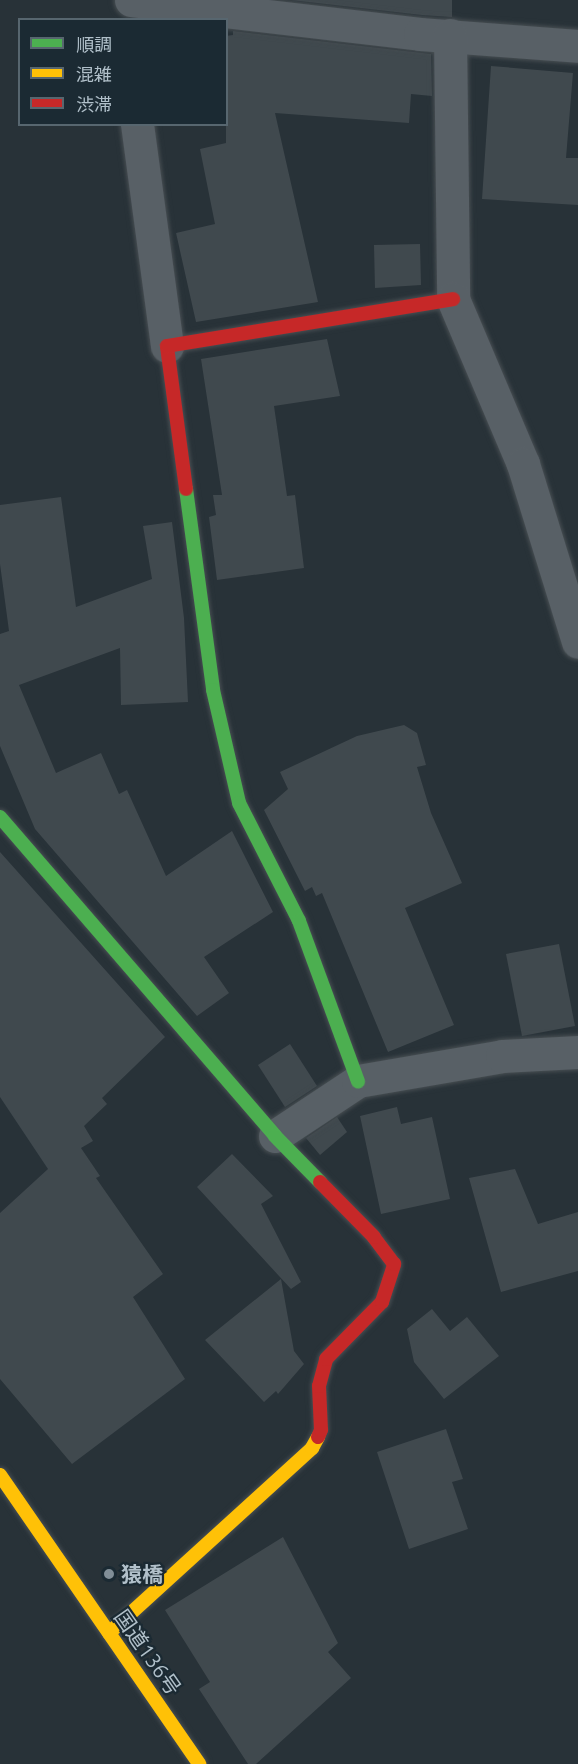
<!DOCTYPE html>
<html>
<head>
<meta charset="utf-8">
<style>
	body { margin:0 }
	#map { position:relative; width:578px; height:1764px; overflow:hidden; background:#283238; font-family:Ubuntu,"Noto Sans JP",sans-serif }
	div>[style] { position:absolute }
	[style*='--x'] { left:calc(var(--x)*1px); top:calc(var(--y)*1px); width:calc(var(--w)*1px); rotate:calc(var(--a)*1deg) }
	.building>* { inset:0; background:#40494e }
	.roads { filter:drop-shadow(0 0 2px #474e52) drop-shadow(0 0 2px #474e52) }
	.street>* { height:33px; margin:-16.5px; padding:0 16.5px; transform-origin:16.5px; border-radius:16.5px; background:#586066 }
	.fast>* { height:14px; margin:-7px; padding:0 7px; transform-origin:7px; border-radius:7px; background:#4caf50 }
	.slow>* { height:14px; margin:-7px; padding:0 7px; transform-origin:7px; border-radius:7px; background:#ffc107 }
	.jam>* { height:14px; margin:-7px; padding:0 7px; transform-origin:7px; border-radius:7px; background:#c62828 }
	.dots>* { width:16px; height:16px; translate:-50% -50%; box-sizing:border-box; border:3px solid #1b2a33; border-radius:50% }
	span { translate:-50% -50%; white-space:nowrap; text-align:center; line-height:1.15; -webkit-text-stroke:4.5px #1b2a33; paint-order:stroke }
	.poi-label { font-size:21px; color:#b1c0ca; font-weight:700 }
	.left { translate:0 -50%; text-align:left }
	.street-label { font-size:21px; color:#b1c0ca }
	.legend { position:absolute; left:18px; top:18px; width:210px; height:108px; box-sizing:border-box; background:#1b2a33; border:2px solid #57666f; margin:0; padding:8px 10px; list-style:none; font-size:18px; color:#b1c0ca }
	.legend li { display:flex; align-items:center; gap:12px; height:30px }
	.legend b { width:30px; border:2px solid #57666f }
</style>
</head>
<body>
<div id="map">
	<div class="building">
		<div style="clip-path:polygon(291px 0,452px 0,452px 17px,422px 15px)"></div>
		<div style="clip-path:polygon(233px 31px,431px 54px,432px 96px,411px 94px,409px 123px,275px 113px,318px 302px,196px 322px,176px 233px,215px 224px,200px 149px,226px 143px,226px 36px,233px 35px)"></div>
		<div style="clip-path:polygon(491px 66px,573px 73px,566px 158px,578px 158px,578px 205px,482px 199px)"></div>
		<div style="clip-path:polygon(420px 244px,421px 285px,375px 288px,374px 245px)"></div>
		<div style="clip-path:polygon(327px 339px,340px 396px,274px 406px,287px 496px,295px 495px,304px 568px,217px 580px,209px 517px,216px 515px,213px 495px,222px 495px,201px 359px)"></div>
		<div style="clip-path:polygon(61px 497px,76px 607px,152px 579px,143px 526px,172px 522px,184px 618px,188px 702px,121px 705px,120px 648px,19px 685px,56px 773px,101px 753px,119px 794px,127px 790px,166px 876px,232px 831px,273px 912px,204px 957px,229px 993px,197px 1016px,35px 829px,0 746px,0 634px,9px 631px,0 564px,0 505px)"></div>
		<div style="clip-path:polygon(404px 725px,417px 733px,426px 765px,417px 767px,431px 813px,462px 883px,405px 908px,454px 1025px,388px 1052px,322px 893px,316px 896px,312px 887px,305px 891px,264px 810px,288px 789px,280px 772px,357px 736px)"></div>
		<div style="clip-path:polygon(0 852px,165px 1037px,102px 1098px,107px 1104px,84px 1126px,93px 1141px,81px 1148px,100px 1176px,96px 1178px,163px 1274px,133px 1297px,185px 1379px,72px 1464px,0 1379px,0 1213px,48px 1169px,0 1097px)"></div>
		<div style="clip-path:polygon(559px 944px,575px 1026px,522px 1036px,506px 954px)"></div>
		<div style="clip-path:polygon(290px 1044px,317px 1086px,285px 1107px,258px 1065px)"></div>
		<div style="clip-path:polygon(397px 1107px,401px 1124px,432px 1117px,450px 1199px,381px 1214px,360px 1116px)"></div>
		<div style="clip-path:polygon(337px 1117px,347px 1132px,320px 1155px,306px 1138px)"></div>
		<div style="clip-path:polygon(232px 1154px,273px 1196px,261px 1204px,301px 1282px,291px 1289px,197px 1187px)"></div>
		<div style="clip-path:polygon(515px 1169px,538px 1224px,578px 1212px,578px 1271px,501px 1292px,469px 1178px)"></div>
		<div style="clip-path:polygon(281px 1279px,294px 1351px,304px 1364px,278px 1394px,276px 1391px,264px 1402px,205px 1340px)"></div>
		<div style="clip-path:polygon(432px 1309px,450px 1331px,467px 1317px,499px 1356px,444px 1399px,414px 1362px,407px 1329px)"></div>
		<div style="clip-path:polygon(446px 1429px,463px 1479px,452px 1482px,468px 1529px,409px 1549px,377px 1452px)"></div>
		<div style="clip-path:polygon(283px 1537px,338px 1643px,328px 1652px,351px 1678px,256px 1764px,248px 1764px,199px 1689px,210px 1682px,165px 1610px)"></div>
	</div>
	<div class="roads">
		<div class="street">
			<div style="--x:131;--y:0;--w:291;--a:6.7"></div>
			<div style="--x:420;--y:34;--w:158;--a:4.3"></div>
			<div style="--x:450;--y:35;--w:264;--a:89.3"></div>
			<div style="--x:453;--y:299;--w:179;--a:67"></div>
			<div style="--x:523;--y:464;--w:186;--a:72.8"></div>
			<div style="--x:137;--y:124;--w:224;--a:82.3"></div>
			<div style="--x:275;--y:1136;--w:100;--a:-33.5"></div>
			<div style="--x:358;--y:1081;--w:146;--a:-9.8"></div>
			<div style="--x:502;--y:1056;--w:76;--a:-3"></div>
		</div>
		<div class="fast">
			<div style="--x:186;--y:489;--w:203;--a:82.3"></div>
			<div style="--x:213;--y:690;--w:116;--a:77"></div>
			<div style="--x:239;--y:803;--w:132;--a:63"></div>
			<div style="--x:299;--y:921;--w:171;--a:69.8"></div>
			<div style="--x:0;--y:817;--w:421;--a:49.2"></div>
			<div style="--x:275;--y:1136;--w:64;--a:45.6"></div>
		</div>
		<div class="slow">
			<div style="--x:0;--y:1475;--w:351;--a:55.4"></div>
			<div style="--x:109;--y:1633;--w:275;--a:-42.3"></div>
			<div style="--x:312;--y:1448;--w:13;--a:-61"></div>
		</div>
		<div class="jam">
			<div style="--x:186;--y:489;--w:144;--a:-97.6"></div>
			<div style="--x:167;--y:346;--w:290;--a:-9.3"></div>
			<div style="--x:318;--y:1437;--w:8;--a:-67"></div>
			<div style="--x:321;--y:1430;--w:44;--a:-92.6"></div>
			<div style="--x:319;--y:1386;--w:28;--a:-75"></div>
			<div style="--x:326;--y:1359;--w:80;--a:-45.5"></div>
			<div style="--x:382;--y:1302;--w:40;--a:-72"></div>
			<div style="--x:394;--y:1264;--w:34;--a:-127"></div>
			<div style="--x:374;--y:1237;--w:77;--a:-134.5"></div>
		</div>
	</div>
	<div class="dots">
		<div style="left:109px;top:1574px;background:#818e97"></div>
	</div>
	<div class="poi-label">
		<span class="left" style="left:121px;top:1574px">猿橋</span>
	</div>
	<div class="street-label">
		<span style="left:148px;top:1652px;rotate:55deg">国道136号</span>
	</div>
	<ul class="legend">
	<li><b style="height:8px;background:#4caf50"></b>順調</li>
	<li><b style="height:8px;background:#ffc107"></b>混雑</li>
	<li><b style="height:8px;background:#c62828"></b>渋滞</li>
	</ul>
</div>
</body>
</html>
